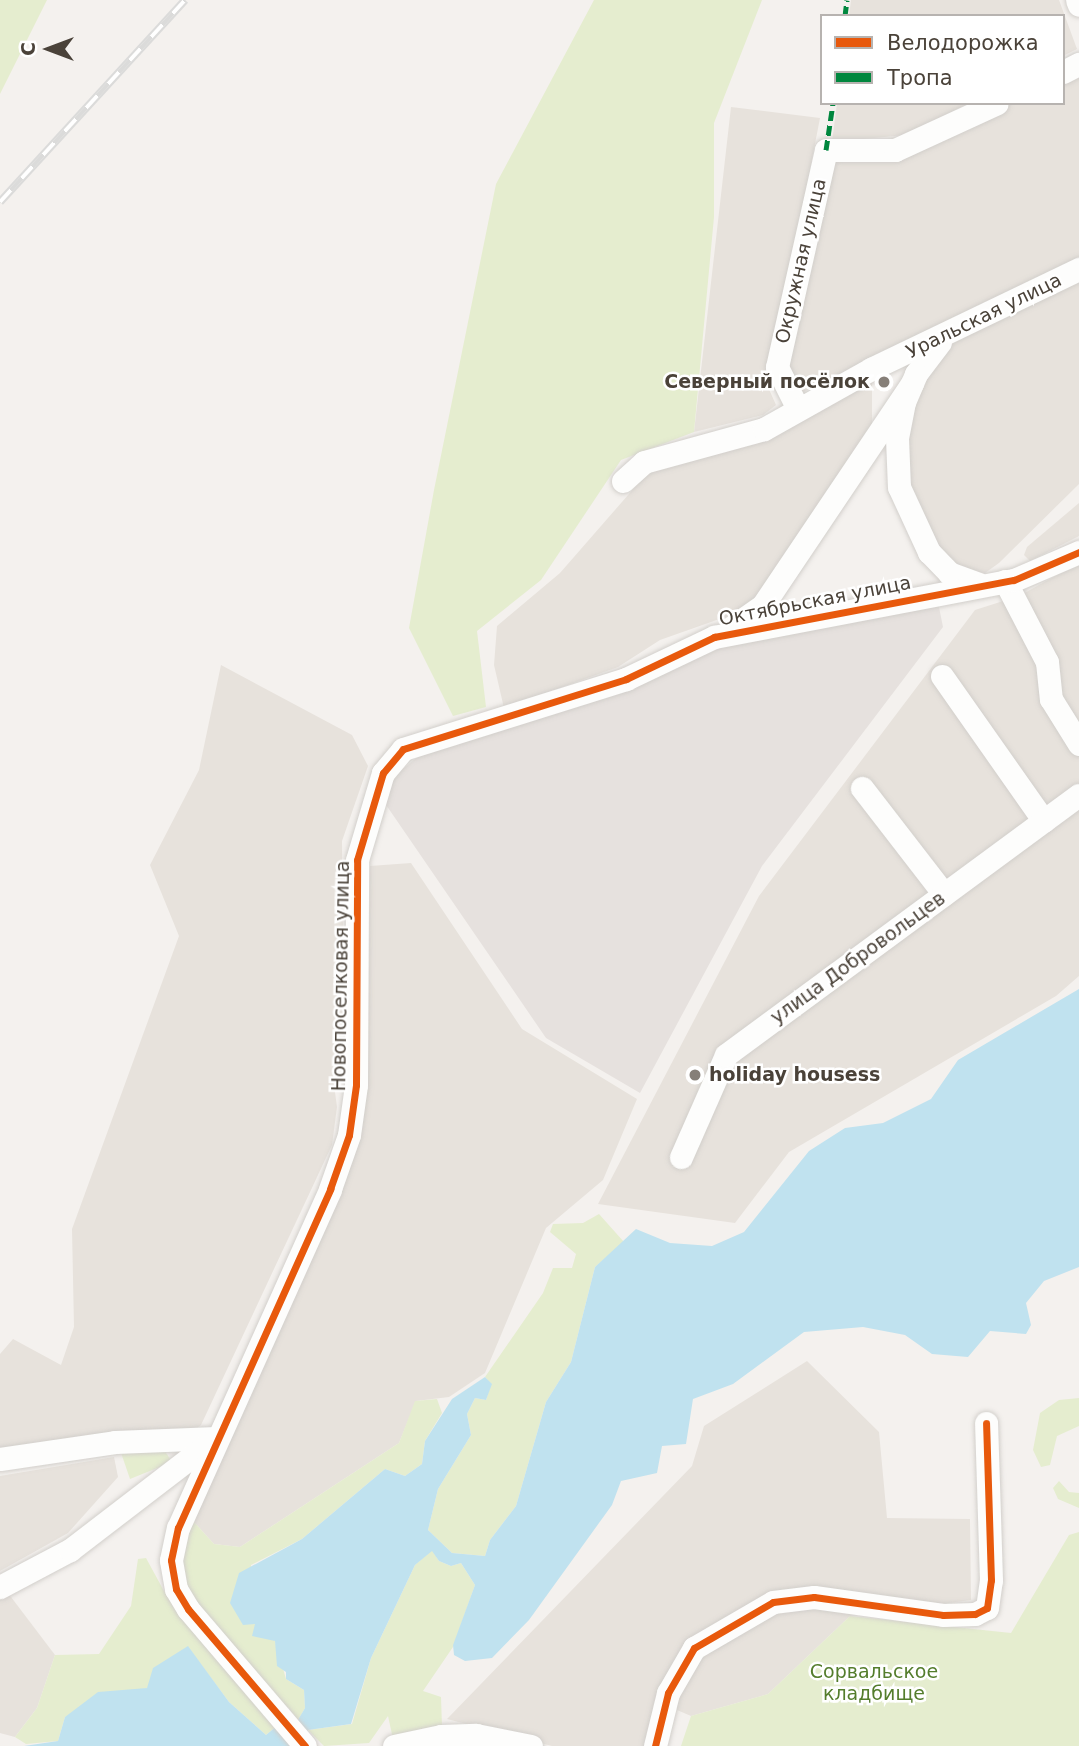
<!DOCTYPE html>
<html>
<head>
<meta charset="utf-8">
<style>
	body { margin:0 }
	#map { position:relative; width:1079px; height:1746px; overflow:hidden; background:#f4f1ee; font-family:"DejaVu Sans",sans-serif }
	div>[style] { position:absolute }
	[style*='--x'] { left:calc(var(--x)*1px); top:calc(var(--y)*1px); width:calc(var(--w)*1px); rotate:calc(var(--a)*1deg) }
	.residential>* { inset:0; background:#e7e2dc }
	.industrial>* { inset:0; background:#e6e1de }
	.green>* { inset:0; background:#e5edcf }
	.water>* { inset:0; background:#c0e2ef }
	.roads { filter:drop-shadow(0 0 2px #d2cfcb) drop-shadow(0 0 2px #d2cfcb) }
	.minor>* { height:23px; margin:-11.5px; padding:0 11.5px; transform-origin:11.5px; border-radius:11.5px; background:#fdfdfc }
	.rail>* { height:8px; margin-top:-4px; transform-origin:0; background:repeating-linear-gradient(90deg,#fff 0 16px,#dbdbda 0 32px); box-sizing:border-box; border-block:2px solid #dbdbda }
	.quiet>* { height:5px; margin-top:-2.5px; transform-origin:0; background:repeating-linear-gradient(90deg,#00873e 0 10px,transparent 0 15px) }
	.cycleway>* { height:7px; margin:-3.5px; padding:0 3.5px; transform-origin:3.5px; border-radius:3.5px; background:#e8590c }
	.dots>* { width:19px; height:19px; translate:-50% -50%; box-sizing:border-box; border:4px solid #fff; border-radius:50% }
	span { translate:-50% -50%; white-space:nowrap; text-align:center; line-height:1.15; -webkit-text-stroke:5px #fff; paint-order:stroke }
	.street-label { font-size:19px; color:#4a4239 }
	.poi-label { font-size:19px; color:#4a4239; font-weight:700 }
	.right { translate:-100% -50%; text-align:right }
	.left { translate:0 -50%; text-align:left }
	.park-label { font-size:19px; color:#547d2c }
	.legend { position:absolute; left:820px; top:14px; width:245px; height:91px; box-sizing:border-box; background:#fff; border:2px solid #b7b3b0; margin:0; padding:9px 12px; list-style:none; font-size:21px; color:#4a4239 }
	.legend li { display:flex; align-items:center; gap:14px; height:35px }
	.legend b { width:35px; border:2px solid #b7b3b0 }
	.north { position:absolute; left:14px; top:14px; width:70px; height:70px; -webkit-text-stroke:5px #fff; paint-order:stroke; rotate:270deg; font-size:19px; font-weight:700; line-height:28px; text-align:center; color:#4a4239 }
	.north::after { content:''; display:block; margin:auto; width:24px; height:32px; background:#4a4239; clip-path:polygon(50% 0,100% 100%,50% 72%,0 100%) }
</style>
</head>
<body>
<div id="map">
	<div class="residential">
		<div style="clip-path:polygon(851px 0,1059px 0,1077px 49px,1063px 56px,1063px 16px,849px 16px)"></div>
		<div style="clip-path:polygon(1079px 73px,1079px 257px,801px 393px,786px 362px,835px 158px,896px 155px,1012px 103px,1063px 103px,1063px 80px)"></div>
		<div style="clip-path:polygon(837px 103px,969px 103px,905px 135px,832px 142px)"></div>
		<div style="clip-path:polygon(731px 107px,820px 118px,768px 387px,776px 405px,763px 415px,694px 432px)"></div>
		<div style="clip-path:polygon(1079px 277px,1079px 484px,999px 563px,985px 573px,960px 569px,937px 546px,908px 493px,903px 467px,909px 415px,925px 376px,950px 345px)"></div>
		<div style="clip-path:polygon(872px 378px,872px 426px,771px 583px,745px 610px,660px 640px,618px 667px,504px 708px,494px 665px,497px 626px,560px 573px,649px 471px)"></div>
		<div style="clip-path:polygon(1079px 503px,1079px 536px,1030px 561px,1024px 555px,1027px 547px)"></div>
		<div style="clip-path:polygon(1079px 563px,1079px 976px,1056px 996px,789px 1152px,735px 1223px,598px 1204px,759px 896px,975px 610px,1019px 596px)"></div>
		<div style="clip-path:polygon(221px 665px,352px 735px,368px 766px,342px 841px,344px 1036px,332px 1070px,337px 1107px,332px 1145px,201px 1425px,193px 1431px,0 1451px,0 1354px,13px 1339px,61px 1365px,74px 1327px,72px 1229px,179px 936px,150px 865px,199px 770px)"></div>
		<div style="clip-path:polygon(411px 863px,522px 1029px,637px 1099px,603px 1180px,546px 1228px,485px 1373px,449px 1397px,416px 1401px,399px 1443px,240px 1547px,214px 1544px,194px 1522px,352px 1153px,368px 1062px,370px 866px)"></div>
		<div style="clip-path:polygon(807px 1361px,879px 1432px,887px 1518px,970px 1519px,971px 1600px,850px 1616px,768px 1694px,691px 1716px,656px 1701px,647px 1746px,552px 1746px,447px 1719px,692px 1466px,704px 1426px)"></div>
		<div style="clip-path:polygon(114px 1457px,118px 1477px,68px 1533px,0 1571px,0 1476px)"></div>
		<div style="clip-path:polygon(8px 1593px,55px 1655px,37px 1708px,15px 1737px,0 1733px,0 1597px)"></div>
	</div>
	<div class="industrial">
		<div style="clip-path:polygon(938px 602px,943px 627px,762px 866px,640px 1093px,546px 1038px,382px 799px,396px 775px,421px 754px,722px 644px)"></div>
	</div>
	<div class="green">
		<div style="clip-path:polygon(0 0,47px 0,0 94px)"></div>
		<div style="clip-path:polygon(594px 0,762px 0,714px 123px,714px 217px,694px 432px,621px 460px,541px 580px,477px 631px,486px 707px,453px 716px,409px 628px,434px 490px,496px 184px)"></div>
		<div style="clip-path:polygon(599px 1214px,624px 1242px,595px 1267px,571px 1362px,546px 1402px,516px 1506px,490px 1540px,485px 1556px,452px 1553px,428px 1530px,438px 1489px,471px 1435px,467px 1414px,475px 1398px,486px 1400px,491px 1384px,485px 1377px,543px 1293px,553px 1268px,572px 1268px,576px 1254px,550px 1232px,553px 1224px,583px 1223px)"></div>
		<div style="clip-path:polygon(1079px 1398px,1079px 1426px,1057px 1436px,1050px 1465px,1041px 1467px,1033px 1450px,1040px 1413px,1059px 1400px)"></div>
		<div style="clip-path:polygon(437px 1399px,442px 1413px,425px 1441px,422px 1464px,405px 1476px,385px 1469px,302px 1539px,251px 1565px,255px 1624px,275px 1641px,286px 1679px,304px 1690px,305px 1708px,298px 1720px,288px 1707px,281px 1710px,213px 1628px,176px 1572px,198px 1495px,208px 1487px,194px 1522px,214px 1544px,240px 1547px,399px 1443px,415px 1401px)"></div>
		<div style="clip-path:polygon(161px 1445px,172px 1462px,130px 1479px,119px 1447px)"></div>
		<div style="clip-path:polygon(1059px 1481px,1069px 1492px,1079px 1493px,1079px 1508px,1058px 1499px,1053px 1488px)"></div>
		<div style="clip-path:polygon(1079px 1532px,1079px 1746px,681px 1746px,691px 1716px,768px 1694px,850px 1616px,1011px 1633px,1069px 1535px)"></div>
		<div style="clip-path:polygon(432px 1550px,439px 1561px,451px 1566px,461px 1563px,475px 1585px,453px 1647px,423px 1691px,441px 1697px,442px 1727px,393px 1739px,388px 1716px,369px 1743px,324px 1746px,308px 1730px,352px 1724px,371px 1658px,415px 1565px)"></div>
		<div style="clip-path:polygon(146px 1558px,164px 1591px,278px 1725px,266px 1735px,229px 1702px,188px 1647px,147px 1688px,65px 1717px,58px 1741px,26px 1744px,15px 1737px,37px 1708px,55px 1655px,99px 1654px,131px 1606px,138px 1559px)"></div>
	</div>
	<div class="water">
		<div style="clip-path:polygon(1079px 989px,1079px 1267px,1044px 1281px,1026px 1303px,1031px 1325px,1026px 1334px,990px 1331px,968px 1357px,932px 1354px,905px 1335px,863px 1327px,804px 1332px,733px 1384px,693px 1399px,686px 1444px,662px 1446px,657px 1473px,621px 1481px,612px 1505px,529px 1620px,492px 1658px,465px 1661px,454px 1655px,453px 1645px,475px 1585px,461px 1563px,451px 1566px,439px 1561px,432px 1551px,415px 1565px,371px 1658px,351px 1724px,308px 1730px,301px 1746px,24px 1746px,58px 1741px,65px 1717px,98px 1692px,147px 1688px,153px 1668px,188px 1646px,229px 1702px,266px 1735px,278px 1725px,292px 1730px,305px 1708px,304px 1690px,286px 1679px,286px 1672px,277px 1666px,275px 1641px,252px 1636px,255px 1624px,243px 1625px,230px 1603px,239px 1573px,302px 1539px,385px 1469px,405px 1476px,422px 1464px,425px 1441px,452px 1399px,485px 1377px,492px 1384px,486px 1400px,475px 1398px,467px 1414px,471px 1435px,438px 1489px,428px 1530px,452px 1553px,485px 1556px,490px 1540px,516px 1506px,546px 1402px,571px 1362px,595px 1267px,636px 1229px,670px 1243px,712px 1246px,744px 1232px,809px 1151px,845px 1128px,883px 1123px,931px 1099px,958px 1060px)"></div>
	</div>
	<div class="roads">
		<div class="minor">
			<div style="--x:1077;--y:0;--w:5;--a:68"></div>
			<div style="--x:1063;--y:72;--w:18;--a:-27"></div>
			<div style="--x:940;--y:342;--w:40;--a:127"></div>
			<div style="--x:916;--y:374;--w:30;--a:113"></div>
			<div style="--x:904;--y:402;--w:37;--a:101"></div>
			<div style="--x:897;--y:438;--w:49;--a:87.7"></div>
			<div style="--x:899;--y:487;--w:72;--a:65.2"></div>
			<div style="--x:929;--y:552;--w:29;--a:46"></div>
			<div style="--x:949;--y:573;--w:32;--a:20"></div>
			<div style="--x:798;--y:409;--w:47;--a:-116.6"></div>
			<div style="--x:777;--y:367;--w:222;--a:-77.3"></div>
			<div style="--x:826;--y:150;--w:69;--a:0"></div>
			<div style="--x:895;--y:150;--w:112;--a:-24.7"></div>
			<div style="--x:623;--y:481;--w:28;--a:-42"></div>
			<div style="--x:644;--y:462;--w:124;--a:-15.4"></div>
			<div style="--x:764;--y:429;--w:123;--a:-29.3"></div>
			<div style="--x:871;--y:369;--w:231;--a:-25.7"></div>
			<div style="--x:1005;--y:581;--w:91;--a:62.6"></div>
			<div style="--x:1047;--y:662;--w:37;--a:84"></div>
			<div style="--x:1051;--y:699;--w:53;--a:58.1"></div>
			<div style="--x:732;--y:627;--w:38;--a:-35"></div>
			<div style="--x:763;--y:605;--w:267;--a:-56.1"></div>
			<div style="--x:942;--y:676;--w:177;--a:54.9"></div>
			<div style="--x:862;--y:788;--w:134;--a:52.3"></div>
			<div style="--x:681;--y:1157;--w:111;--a:-66.2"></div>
			<div style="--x:726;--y:1055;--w:438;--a:-36.4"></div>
			<div style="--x:0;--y:1459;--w:116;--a:-8.4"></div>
			<div style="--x:115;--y:1442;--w:101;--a:-2.3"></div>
			<div style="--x:0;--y:1587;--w:79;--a:-27.9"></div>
			<div style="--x:70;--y:1550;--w:184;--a:-37.5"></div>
			<div style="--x:305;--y:1746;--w:180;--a:-130.5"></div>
			<div style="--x:188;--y:1609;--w:23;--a:-121"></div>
			<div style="--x:176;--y:1589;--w:29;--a:-100"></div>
			<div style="--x:171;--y:1560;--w:33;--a:-78"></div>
			<div style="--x:178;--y:1528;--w:372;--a:-65.8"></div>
			<div style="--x:330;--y:1189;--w:57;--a:-70.6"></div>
			<div style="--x:349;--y:1135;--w:50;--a:-82"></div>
			<div style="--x:356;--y:1085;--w:225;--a:-89.7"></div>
			<div style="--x:357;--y:860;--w:91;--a:-73.4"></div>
			<div style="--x:383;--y:773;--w:31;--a:-50"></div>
			<div style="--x:403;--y:749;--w:234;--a:-17.4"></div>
			<div style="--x:626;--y:679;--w:98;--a:-25.5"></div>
			<div style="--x:714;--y:637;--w:305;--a:-10.8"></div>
			<div style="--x:1014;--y:580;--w:71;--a:-23.3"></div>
			<div style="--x:394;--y:1746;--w:48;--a:-12"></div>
			<div style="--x:441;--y:1736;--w:35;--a:-2"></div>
			<div style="--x:476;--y:1735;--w:56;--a:11.3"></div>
			<div style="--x:655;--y:1746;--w:55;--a:-76.2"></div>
			<div style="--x:668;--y:1693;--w:52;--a:-60"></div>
			<div style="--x:694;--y:1648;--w:91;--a:-30.2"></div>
			<div style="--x:773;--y:1602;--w:41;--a:-7"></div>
			<div style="--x:814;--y:1597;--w:130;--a:7.9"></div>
			<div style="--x:943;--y:1615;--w:32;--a:-2"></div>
			<div style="--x:975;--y:1614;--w:13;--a:-27"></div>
			<div style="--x:987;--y:1608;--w:28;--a:-82"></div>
			<div style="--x:991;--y:1580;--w:157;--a:-91.8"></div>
		</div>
	</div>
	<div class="rail">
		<div style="--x:0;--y:202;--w:274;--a:-47.5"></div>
	</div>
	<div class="quiet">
		<div style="--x:845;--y:16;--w:16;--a:-83"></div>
		<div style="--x:826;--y:150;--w:48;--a:-81.5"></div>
	</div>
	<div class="cycleway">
		<div style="--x:305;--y:1746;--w:180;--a:-130.5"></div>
		<div style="--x:188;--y:1609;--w:23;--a:-121"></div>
		<div style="--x:176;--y:1589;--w:29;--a:-100"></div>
		<div style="--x:171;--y:1560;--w:33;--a:-78"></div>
		<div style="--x:178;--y:1528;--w:372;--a:-65.8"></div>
		<div style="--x:330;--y:1189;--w:57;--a:-70.6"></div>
		<div style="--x:349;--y:1135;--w:50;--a:-82"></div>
		<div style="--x:356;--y:1085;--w:225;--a:-89.7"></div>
		<div style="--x:357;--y:860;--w:91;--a:-73.4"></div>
		<div style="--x:383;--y:773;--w:31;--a:-50"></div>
		<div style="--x:403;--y:749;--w:234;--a:-17.4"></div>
		<div style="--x:626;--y:679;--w:98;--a:-25.5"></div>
		<div style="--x:714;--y:637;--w:305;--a:-10.8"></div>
		<div style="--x:1014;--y:580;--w:71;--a:-23.3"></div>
		<div style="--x:655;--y:1746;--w:55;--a:-76.2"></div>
		<div style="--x:668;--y:1693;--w:52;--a:-60"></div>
		<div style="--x:694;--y:1648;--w:91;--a:-30.2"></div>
		<div style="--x:773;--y:1602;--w:41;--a:-7"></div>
		<div style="--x:814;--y:1597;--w:130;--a:7.9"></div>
		<div style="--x:943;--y:1615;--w:32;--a:-2"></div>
		<div style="--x:975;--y:1614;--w:13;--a:-27"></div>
		<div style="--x:987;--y:1608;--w:28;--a:-82"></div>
		<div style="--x:991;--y:1580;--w:157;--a:-91.8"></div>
	</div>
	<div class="dots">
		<div style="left:884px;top:382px;background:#867f78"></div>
		<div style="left:695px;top:1075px;background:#867f78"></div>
	</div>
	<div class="street-label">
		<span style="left:801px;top:261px;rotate:-77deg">Окружная улица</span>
		<span style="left:984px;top:316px;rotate:-26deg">Уральская улица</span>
		<span style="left:815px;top:601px;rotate:-11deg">Октябрьская улица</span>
		<span style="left:858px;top:958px;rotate:-36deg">улица Добровольцев</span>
		<span style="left:341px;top:976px;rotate:-89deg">Новопоселковая улица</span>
	</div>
	<div class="poi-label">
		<span class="right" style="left:870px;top:382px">Северный посёлок</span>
		<span class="left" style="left:709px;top:1075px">holiday housess</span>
	</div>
	<div class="park-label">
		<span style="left:874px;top:1683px">Сорвальское<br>кладбище</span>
	</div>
	<ul class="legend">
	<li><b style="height:9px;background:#e8590c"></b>Велодорожка</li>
	<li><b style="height:9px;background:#00873e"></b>Тропа</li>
	</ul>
	<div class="north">С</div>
</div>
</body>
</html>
